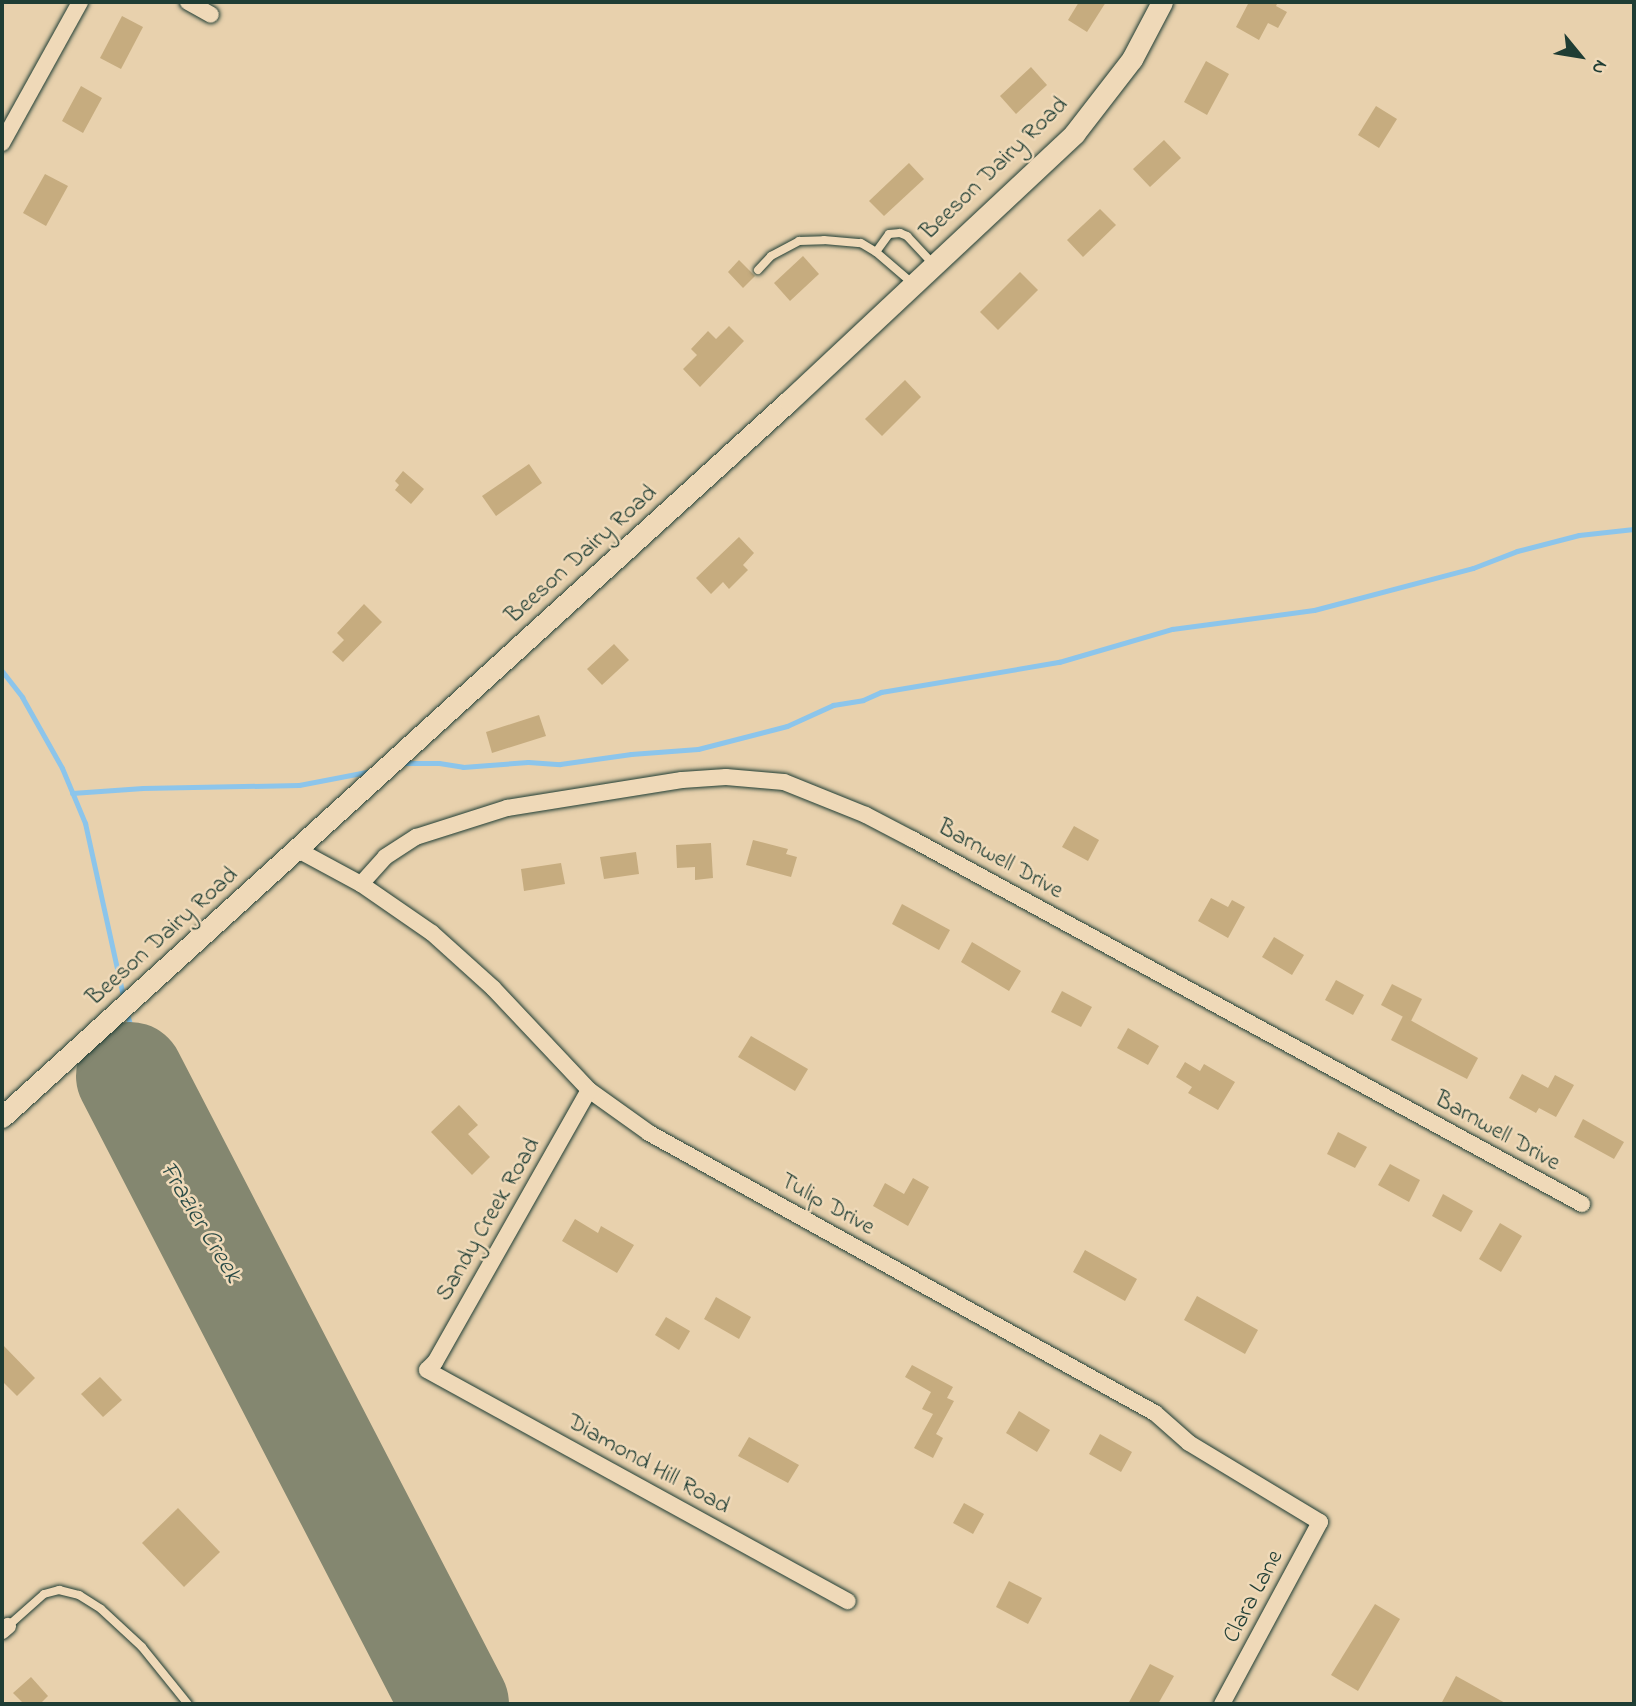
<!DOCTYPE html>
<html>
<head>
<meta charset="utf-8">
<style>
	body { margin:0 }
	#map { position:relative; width:1636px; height:1706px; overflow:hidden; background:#e8d1ad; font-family:"Indie Flower",sans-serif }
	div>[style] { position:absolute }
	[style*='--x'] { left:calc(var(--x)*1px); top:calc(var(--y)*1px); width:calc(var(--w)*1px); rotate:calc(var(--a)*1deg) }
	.stream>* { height:5px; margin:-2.5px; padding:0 2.5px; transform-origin:2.5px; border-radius:2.5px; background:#8cc5eb }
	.runway>* { height:108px; margin:-54px; padding:0 54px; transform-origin:54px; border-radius:54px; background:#848770 }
	.building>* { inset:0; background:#c6ac7f }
	.roads { filter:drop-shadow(0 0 2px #1f3d34) drop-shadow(0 0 2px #1f3d34) }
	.service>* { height:8px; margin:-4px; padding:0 4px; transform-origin:4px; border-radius:4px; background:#efd9b8 }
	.minor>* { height:16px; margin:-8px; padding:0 8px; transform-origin:8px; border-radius:8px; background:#efd9b8 }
	.tertiary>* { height:21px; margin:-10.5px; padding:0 10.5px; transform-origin:10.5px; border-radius:10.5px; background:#efd9b8 }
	span { translate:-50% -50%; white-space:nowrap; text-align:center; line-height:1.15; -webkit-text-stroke:5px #efd9b8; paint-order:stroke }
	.street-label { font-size:24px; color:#1f3d34 }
	.water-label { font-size:26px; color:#2a4b46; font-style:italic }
	.frame { position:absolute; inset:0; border:4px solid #1f3d34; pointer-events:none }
	.north { position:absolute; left:1545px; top:21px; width:70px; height:70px; -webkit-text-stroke:5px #efd9b8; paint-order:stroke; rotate:120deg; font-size:19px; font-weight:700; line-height:28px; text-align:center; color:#1f3d34 }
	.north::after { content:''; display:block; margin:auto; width:24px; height:32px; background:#1f3d34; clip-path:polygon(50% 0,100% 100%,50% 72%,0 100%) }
</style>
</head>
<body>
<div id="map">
	<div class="stream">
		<div style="--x:2;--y:671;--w:33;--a:52"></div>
		<div style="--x:22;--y:697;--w:81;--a:60.6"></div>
		<div style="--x:62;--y:768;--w:60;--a:67.3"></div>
		<div style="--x:85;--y:823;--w:182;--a:77.6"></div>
		<div style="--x:402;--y:763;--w:37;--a:0"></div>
		<div style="--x:439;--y:763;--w:24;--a:9"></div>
		<div style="--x:463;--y:767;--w:65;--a:-4.4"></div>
		<div style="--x:528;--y:762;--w:32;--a:4"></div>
		<div style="--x:560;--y:764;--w:72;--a:-8"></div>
		<div style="--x:631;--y:754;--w:67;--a:-4.3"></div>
		<div style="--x:698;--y:749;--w:92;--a:-14.5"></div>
		<div style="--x:787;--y:726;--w:51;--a:-24.5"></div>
		<div style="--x:833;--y:705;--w:30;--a:-9"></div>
		<div style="--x:863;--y:700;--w:20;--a:-24"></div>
		<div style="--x:881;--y:692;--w:181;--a:-9.6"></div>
		<div style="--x:1059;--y:662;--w:118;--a:-16.3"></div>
		<div style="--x:1172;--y:629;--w:143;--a:-7.6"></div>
		<div style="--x:1314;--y:610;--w:164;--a:-14.8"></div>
		<div style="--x:1473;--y:568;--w:47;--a:-21.1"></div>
		<div style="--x:1517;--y:551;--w:64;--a:-14.5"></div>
		<div style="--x:1579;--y:535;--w:55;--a:-6.2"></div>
		<div style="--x:72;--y:793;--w:71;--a:-4"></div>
		<div style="--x:143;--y:788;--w:156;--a:-1.1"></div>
		<div style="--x:299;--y:785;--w:74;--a:-10.9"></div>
		<div style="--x:126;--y:1010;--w:67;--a:74.5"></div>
		<div style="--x:144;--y:1075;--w:44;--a:83.5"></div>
		<div style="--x:149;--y:1119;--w:43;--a:77.9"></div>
		<div style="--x:158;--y:1161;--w:76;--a:60.1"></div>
		<div style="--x:196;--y:1227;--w:143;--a:57"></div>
		<div style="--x:274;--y:1347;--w:122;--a:53.7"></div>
		<div style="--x:346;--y:1445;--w:143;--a:62.5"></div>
		<div style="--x:412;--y:1572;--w:111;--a:69.9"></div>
		<div style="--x:450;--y:1676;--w:31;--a:63"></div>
	</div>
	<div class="runway">
		<div style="--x:130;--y:1076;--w:707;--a:62.64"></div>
	</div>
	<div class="building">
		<div style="clip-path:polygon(1079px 2px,1106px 2px,1087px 32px,1068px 20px)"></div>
		<div style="clip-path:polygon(1249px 2px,1278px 2px,1276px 6px,1287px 12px,1278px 28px,1268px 23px,1259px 40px,1236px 27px)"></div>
		<div style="clip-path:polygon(122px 16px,143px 27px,121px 69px,100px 58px)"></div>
		<div style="clip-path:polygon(1206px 61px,1229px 74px,1207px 115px,1184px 102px)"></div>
		<div style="clip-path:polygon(1031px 67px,1047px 85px,1016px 114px,1000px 96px)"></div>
		<div style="clip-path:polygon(81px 86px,102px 98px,83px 133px,62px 121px)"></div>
		<div style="clip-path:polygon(1376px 106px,1397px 119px,1379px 148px,1358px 135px)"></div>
		<div style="clip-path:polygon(1164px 140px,1181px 158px,1150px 187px,1133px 169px)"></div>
		<div style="clip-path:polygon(909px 163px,924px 179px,884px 216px,869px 201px)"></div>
		<div style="clip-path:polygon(45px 174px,68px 186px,46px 226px,23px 213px)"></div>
		<div style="clip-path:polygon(1100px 209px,1116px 225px,1083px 257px,1067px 240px)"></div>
		<div style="clip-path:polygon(803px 256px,819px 274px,790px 301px,774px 283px)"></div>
		<div style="clip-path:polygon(739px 260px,755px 276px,743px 288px,728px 272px)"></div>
		<div style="clip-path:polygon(1020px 272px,1038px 290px,998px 330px,980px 312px)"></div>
		<div style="clip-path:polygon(729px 326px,744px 341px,700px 387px,683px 369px,697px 355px,691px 349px,708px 331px,716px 339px)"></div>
		<div style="clip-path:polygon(905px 380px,921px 397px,882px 436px,865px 419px)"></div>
		<div style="clip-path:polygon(529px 464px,542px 483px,496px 516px,482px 496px)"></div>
		<div style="clip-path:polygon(403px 471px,424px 489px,411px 504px,395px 490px,399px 485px,395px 481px)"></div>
		<div style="clip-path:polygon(739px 537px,754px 553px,743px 565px,748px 570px,729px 589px,723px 582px,711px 594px,696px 578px)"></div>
		<div style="clip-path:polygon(364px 604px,382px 622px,343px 662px,332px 652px,344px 640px,337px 633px)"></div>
		<div style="clip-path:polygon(614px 644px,629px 660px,602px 685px,587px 669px)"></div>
		<div style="clip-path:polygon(539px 715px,546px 736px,492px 753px,486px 732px)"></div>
		<div style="clip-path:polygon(1074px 826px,1099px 840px,1088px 861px,1062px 847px)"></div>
		<div style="clip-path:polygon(753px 840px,788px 849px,786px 854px,797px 857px,791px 877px,746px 865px)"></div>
		<div style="clip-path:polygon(711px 843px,713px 878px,695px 880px,695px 867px,677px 868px,676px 845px)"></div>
		<div style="clip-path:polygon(636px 852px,639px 874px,604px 879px,600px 857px)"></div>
		<div style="clip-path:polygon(561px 863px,565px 884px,524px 891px,521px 869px)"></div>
		<div style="clip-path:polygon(1211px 898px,1228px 907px,1232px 900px,1245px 907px,1228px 938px,1198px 921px)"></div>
		<div style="clip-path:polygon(902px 904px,950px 930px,939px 950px,892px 924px)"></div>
		<div style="clip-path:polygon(1274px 937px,1304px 955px,1292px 975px,1262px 957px)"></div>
		<div style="clip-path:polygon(972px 942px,1021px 971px,1009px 991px,961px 962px)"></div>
		<div style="clip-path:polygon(1336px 980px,1364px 995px,1353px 1015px,1325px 1000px)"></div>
		<div style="clip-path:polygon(1392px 984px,1422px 999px,1411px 1021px,1381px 1005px)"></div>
		<div style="clip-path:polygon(1062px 991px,1092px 1007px,1081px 1027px,1051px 1012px)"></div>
		<div style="clip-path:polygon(1403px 1016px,1478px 1058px,1467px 1079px,1391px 1040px)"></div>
		<div style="clip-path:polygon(1128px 1028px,1159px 1046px,1148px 1065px,1117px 1048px)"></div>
		<div style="clip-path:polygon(751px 1036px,808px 1069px,795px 1091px,738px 1057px)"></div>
		<div style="clip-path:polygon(1185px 1062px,1200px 1071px,1204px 1064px,1235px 1082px,1218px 1110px,1188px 1093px,1192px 1087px,1176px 1077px)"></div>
		<div style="clip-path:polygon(1522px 1074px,1548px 1088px,1555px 1075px,1574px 1085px,1556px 1117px,1539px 1108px,1536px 1113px,1509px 1098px)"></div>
		<div style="clip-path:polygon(459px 1105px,478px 1125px,468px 1134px,490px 1157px,472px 1175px,431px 1132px)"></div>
		<div style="clip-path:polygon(1583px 1119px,1624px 1142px,1614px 1159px,1574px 1137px)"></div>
		<div style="clip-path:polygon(1338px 1132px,1367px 1147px,1355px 1168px,1327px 1154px)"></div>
		<div style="clip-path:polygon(1390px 1164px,1420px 1180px,1409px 1202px,1378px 1185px)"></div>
		<div style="clip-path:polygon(913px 1178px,929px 1187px,908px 1226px,873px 1206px,885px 1183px,904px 1194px)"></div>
		<div style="clip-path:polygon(1443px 1194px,1473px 1211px,1461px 1232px,1432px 1216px)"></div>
		<div style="clip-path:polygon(575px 1219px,598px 1233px,601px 1226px,634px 1245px,617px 1273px,562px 1241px)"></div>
		<div style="clip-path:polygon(1500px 1223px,1522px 1236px,1501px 1272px,1479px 1259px)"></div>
		<div style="clip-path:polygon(1085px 1250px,1137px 1279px,1125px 1301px,1073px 1272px)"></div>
		<div style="clip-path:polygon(1197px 1296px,1258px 1330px,1245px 1354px,1184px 1320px)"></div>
		<div style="clip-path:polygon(716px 1297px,751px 1317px,739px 1339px,704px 1319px)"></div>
		<div style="clip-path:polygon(666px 1317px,690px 1331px,679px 1350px,655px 1335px)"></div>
		<div style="clip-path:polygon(2px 1344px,35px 1378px,17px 1396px,2px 1381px)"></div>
		<div style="clip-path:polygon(912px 1365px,953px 1387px,947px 1398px,954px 1401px,936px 1434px,943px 1438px,933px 1458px,914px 1448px,933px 1414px,922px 1409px,931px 1392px,905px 1377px)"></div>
		<div style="clip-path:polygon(100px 1377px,122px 1400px,103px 1417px,81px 1394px)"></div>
		<div style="clip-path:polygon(1019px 1411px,1050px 1430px,1037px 1452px,1006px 1433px)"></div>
		<div style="clip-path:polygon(1100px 1434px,1132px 1452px,1121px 1472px,1089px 1454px)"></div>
		<div style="clip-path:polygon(749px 1437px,799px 1465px,788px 1483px,738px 1456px)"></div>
		<div style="clip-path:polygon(964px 1503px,984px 1514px,973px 1534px,953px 1523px)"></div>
		<div style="clip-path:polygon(178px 1508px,220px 1552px,184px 1587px,142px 1543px)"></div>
		<div style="clip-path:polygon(1009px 1581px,1042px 1598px,1028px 1624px,996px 1607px)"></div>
		<div style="clip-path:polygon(1375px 1604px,1400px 1619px,1358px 1691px,1331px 1675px)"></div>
		<div style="clip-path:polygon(1150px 1664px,1174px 1676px,1158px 1704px,1128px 1704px)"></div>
		<div style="clip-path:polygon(1456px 1676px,1507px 1704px,1441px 1704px)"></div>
		<div style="clip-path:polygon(31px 1677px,48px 1696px,40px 1704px,24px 1704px,13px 1693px)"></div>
	</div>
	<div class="roads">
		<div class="service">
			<div style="--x:876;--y:252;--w:22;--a:-54"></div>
			<div style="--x:889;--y:234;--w:11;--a:-5"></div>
			<div style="--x:900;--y:233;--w:8;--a:23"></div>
			<div style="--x:907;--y:236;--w:37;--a:47"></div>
			<div style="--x:758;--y:270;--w:19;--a:-47"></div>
			<div style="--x:771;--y:256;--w:32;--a:-28"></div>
			<div style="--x:799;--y:241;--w:25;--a:-2"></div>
			<div style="--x:824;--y:240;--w:37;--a:5"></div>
			<div style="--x:861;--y:243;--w:17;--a:31"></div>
			<div style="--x:876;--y:252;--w:48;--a:40.7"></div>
			<div style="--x:8;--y:1626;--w:48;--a:-41.6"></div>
			<div style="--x:44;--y:1594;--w:16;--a:-15"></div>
			<div style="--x:59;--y:1590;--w:21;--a:14"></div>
			<div style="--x:79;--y:1595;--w:26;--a:32"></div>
			<div style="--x:101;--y:1609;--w:56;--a:42.8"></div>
			<div style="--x:142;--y:1647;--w:73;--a:51.1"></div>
		</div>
		<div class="minor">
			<div style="--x:188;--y:2;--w:26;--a:29"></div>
			<div style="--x:2;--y:143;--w:161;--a:-61"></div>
			<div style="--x:298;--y:850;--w:72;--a:28.4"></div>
			<div style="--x:361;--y:884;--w:86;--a:34.6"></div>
			<div style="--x:432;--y:933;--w:82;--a:42"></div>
			<div style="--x:493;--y:988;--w:140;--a:46.7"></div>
			<div style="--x:589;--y:1090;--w:74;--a:35.6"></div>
			<div style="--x:649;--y:1133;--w:578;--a:28.96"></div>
			<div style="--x:1155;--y:1413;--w:45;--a:41.4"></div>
			<div style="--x:1189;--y:1443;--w:153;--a:31.1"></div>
			<div style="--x:1320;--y:1522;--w:207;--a:118.3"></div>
			<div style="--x:361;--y:884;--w:36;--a:-48"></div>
			<div style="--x:385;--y:857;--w:37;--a:-33"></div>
			<div style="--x:416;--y:837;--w:96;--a:-17.7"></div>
			<div style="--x:507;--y:808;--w:177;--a:-9.1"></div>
			<div style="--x:682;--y:780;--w:44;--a:-3.9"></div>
			<div style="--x:726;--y:777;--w:58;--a:4.9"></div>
			<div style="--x:784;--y:782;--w:88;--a:21.9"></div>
			<div style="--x:866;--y:815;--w:52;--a:27.6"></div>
			<div style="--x:912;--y:839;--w:763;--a:28.58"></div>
			<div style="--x:589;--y:1090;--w:313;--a:119.5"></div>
			<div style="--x:435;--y:1362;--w:11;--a:135"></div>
			<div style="--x:427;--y:1370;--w:480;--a:28.8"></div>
			<div style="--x:2;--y:1631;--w:8;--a:-40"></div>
		</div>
		<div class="tertiary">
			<div style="--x:2;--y:1117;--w:1064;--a:-42.3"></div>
			<div style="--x:789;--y:401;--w:391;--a:-43.1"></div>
			<div style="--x:1074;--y:134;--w:95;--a:-52.3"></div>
			<div style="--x:1132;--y:59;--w:64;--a:-62.2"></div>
		</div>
	</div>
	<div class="street-label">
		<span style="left:995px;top:169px;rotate:-44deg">Beeson Dairy Road</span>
		<span style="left:582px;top:555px;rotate:-42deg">Beeson Dairy Road</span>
		<span style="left:1000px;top:860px;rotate:29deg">Barnwell Drive</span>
		<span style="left:163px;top:937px;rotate:-42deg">Beeson Dairy Road</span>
		<span style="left:1497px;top:1132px;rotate:29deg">Barnwell Drive</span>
		<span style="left:827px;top:1205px;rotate:29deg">Tulip Drive</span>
		<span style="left:489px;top:1220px;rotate:-60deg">Sandy Creek Road</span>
		<span style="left:648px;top:1465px;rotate:29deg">Diamond Hill Road</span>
		<span style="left:1254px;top:1597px;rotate:-62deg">Clara Lane</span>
	</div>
	<div class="water-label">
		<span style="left:199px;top:1223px;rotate:59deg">Frazier Creek</span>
	</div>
	<div class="frame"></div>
	<div class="north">N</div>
</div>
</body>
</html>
